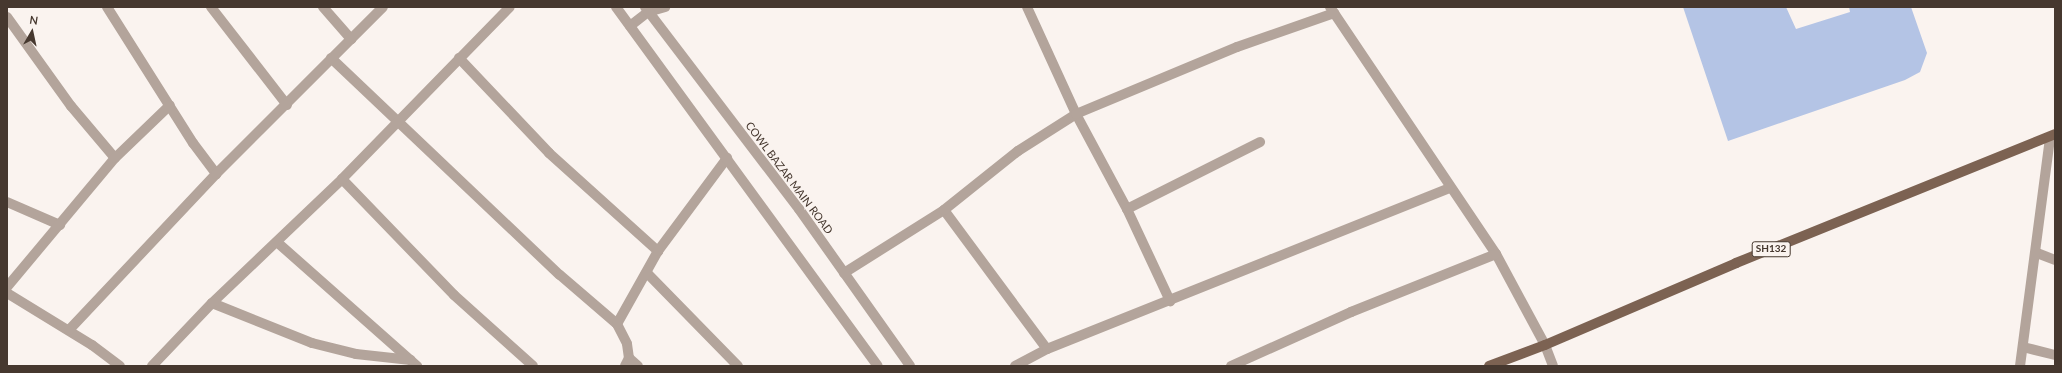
<!DOCTYPE html>
<html>
<head>
<meta charset="utf-8">
<style>
	body { margin:0 }
	#map { position:relative; width:2062px; height:373px; overflow:hidden; background:#faf3ef; font-family:Lato,sans-serif }
	div>[style] { position:absolute }
	[style*='--x'] { left:calc(var(--x)*1px); top:calc(var(--y)*1px); width:calc(var(--w)*1px); rotate:calc(var(--a)*1deg) }
	.building>* { inset:0; background:#b4c4e5 }
	.minor>* { height:10px; margin:-5px; padding:0 5px; transform-origin:5px; border-radius:5px; background:#b3a49b }
	.tertiary>* { height:10px; margin:-5px; padding:0 5px; transform-origin:5px; border-radius:5px; background:#b3a49b }
	.primary>* { height:10px; margin:-5px; padding:0 5px; transform-origin:5px; border-radius:5px; background:#7c6252 }
	span { translate:-50% -50%; white-space:nowrap; text-align:center; line-height:1.15; -webkit-text-stroke:3px #faf3ef; paint-order:stroke }
	.shield-label span { padding:1px 3px; background:#faf3ef; border:1px solid; border-radius:3px; -webkit-text-stroke-width:0 }
	.shield-label { font-size:10px; color:#46382f; font-weight:700 }
	.street-label { font-size:11px; color:#46382f }
	.frame { position:absolute; inset:0; border:8px solid #46382f; pointer-events:none }
	.north { position:absolute; left:12px; top:12px; width:40px; height:40px; -webkit-text-stroke:3px #faf3ef; paint-order:stroke; rotate:9deg; font-size:11px; font-weight:700; line-height:16px; text-align:center; color:#46382f }
	.north::after { content:''; display:block; margin:auto; width:14px; height:18px; background:#46382f; clip-path:polygon(50% 0,100% 100%,50% 72%,0 100%) }
</style>
</head>
<body>
<div id="map">
	<div class="building">
		<div style="clip-path:polygon(1683px 7px,1786px 7px,1796px 29px,1850px 12px,1849px 7px,1911px 7px,1927px 53px,1920px 72px,1905px 80px,1728px 141px)"></div>
	</div>
	<div class="minor">
		<div style="--x:107;--y:7;--w:161;--a:57.7"></div>
		<div style="--x:193;--y:143;--w:39;--a:53"></div>
		<div style="--x:211;--y:7;--w:124;--a:52.2"></div>
		<div style="--x:323;--y:7;--w:43;--a:48.8"></div>
		<div style="--x:1027;--y:7;--w:118;--a:65.4"></div>
		<div style="--x:1076;--y:114;--w:108;--a:61.8"></div>
		<div style="--x:1127;--y:209;--w:102;--a:64.9"></div>
		<div style="--x:1330;--y:7;--w:298;--a:56.1"></div>
		<div style="--x:1496;--y:254;--w:103;--a:61.7"></div>
		<div style="--x:1545;--y:345;--w:22;--a:69"></div>
		<div style="--x:7;--y:17;--w:110;--a:54.3"></div>
		<div style="--x:71;--y:106;--w:68;--a:49.8"></div>
		<div style="--x:630;--y:26;--w:23;--a:-38"></div>
		<div style="--x:648;--y:12;--w:18;--a:-16"></div>
		<div style="--x:331;--y:58;--w:315;--a:43.5"></div>
		<div style="--x:560;--y:275;--w:75;--a:40.7"></div>
		<div style="--x:617;--y:324;--w:22;--a:63"></div>
		<div style="--x:627;--y:344;--w:14;--a:82"></div>
		<div style="--x:629;--y:358;--w:9;--a:117"></div>
		<div style="--x:459;--y:58;--w:131;--a:46.5"></div>
		<div style="--x:549;--y:153;--w:147;--a:42"></div>
		<div style="--x:342;--y:179;--w:161;--a:46"></div>
		<div style="--x:454;--y:295;--w:106;--a:41.9"></div>
		<div style="--x:7;--y:202;--w:58;--a:23.5"></div>
		<div style="--x:1127;--y:209;--w:149;--a:-26.7"></div>
		<div style="--x:944;--y:210;--w:173;--a:53.5"></div>
		<div style="--x:278;--y:243;--w:186;--a:41.5"></div>
		<div style="--x:2037;--y:253;--w:19;--a:21"></div>
		<div style="--x:647;--y:273;--w:130;--a:45.6"></div>
		<div style="--x:844;--y:273;--w:118;--a:-32.2"></div>
		<div style="--x:944;--y:210;--w:95;--a:-38.6"></div>
		<div style="--x:1018;--y:151;--w:69;--a:-32.5"></div>
		<div style="--x:1076;--y:114;--w:174;--a:-22.6"></div>
		<div style="--x:1237;--y:47;--w:103;--a:-19.3"></div>
		<div style="--x:7;--y:287;--w:168;--a:-50.1"></div>
		<div style="--x:115;--y:158;--w:76;--a:-43.9"></div>
		<div style="--x:7;--y:293;--w:100;--a:31.5"></div>
		<div style="--x:92;--y:345;--w:35;--a:37"></div>
		<div style="--x:212;--y:303;--w:108;--a:21.8"></div>
		<div style="--x:312;--y:343;--w:45;--a:14"></div>
		<div style="--x:356;--y:354;--w:55;--a:6.2"></div>
		<div style="--x:617;--y:324;--w:84;--a:-60.7"></div>
		<div style="--x:658;--y:251;--w:116;--a:-53.4"></div>
		<div style="--x:69;--y:330;--w:214;--a:-46.7"></div>
		<div style="--x:216;--y:174;--w:236;--a:-45"></div>
		<div style="--x:2023;--y:347;--w:33;--a:14"></div>
		<div style="--x:629;--y:358;--w:12;--a:42"></div>
		<div style="--x:152;--y:366;--w:87;--a:-46.4"></div>
		<div style="--x:212;--y:303;--w:180;--a:-43.6"></div>
		<div style="--x:342;--y:179;--w:240;--a:-45.7"></div>
		<div style="--x:1015;--y:366;--w:36;--a:-28"></div>
		<div style="--x:1047;--y:349;--w:434;--a:-21.8"></div>
		<div style="--x:1231;--y:366;--w:132;--a:-24.2"></div>
		<div style="--x:1351;--y:312;--w:156;--a:-21.8"></div>
		<div style="--x:2020;--y:366;--w:231;--a:-82.5"></div>
	</div>
	<div class="tertiary">
		<div style="--x:616;--y:7;--w:444;--a:53.9"></div>
		<div style="--x:645;--y:7;--w:254;--a:52.7"></div>
		<div style="--x:799;--y:209;--w:192;--a:54.7"></div>
	</div>
	<div class="primary">
		<div style="--x:1489;--y:366;--w:60;--a:-20.6"></div>
		<div style="--x:1545;--y:345;--w:208;--a:-23.2"></div>
		<div style="--x:1736;--y:263;--w:344;--a:-22"></div>
	</div>
	<div class="shield-label">
		<span style="left:1771px;top:249px">SH132</span>
	</div>
	<div class="street-label">
		<span style="left:789px;top:178px;rotate:53deg">COWL BAZAR MAIN ROAD</span>
	</div>
	<div class="frame"></div>
	<div class="north">N</div>
</div>
</body>
</html>
